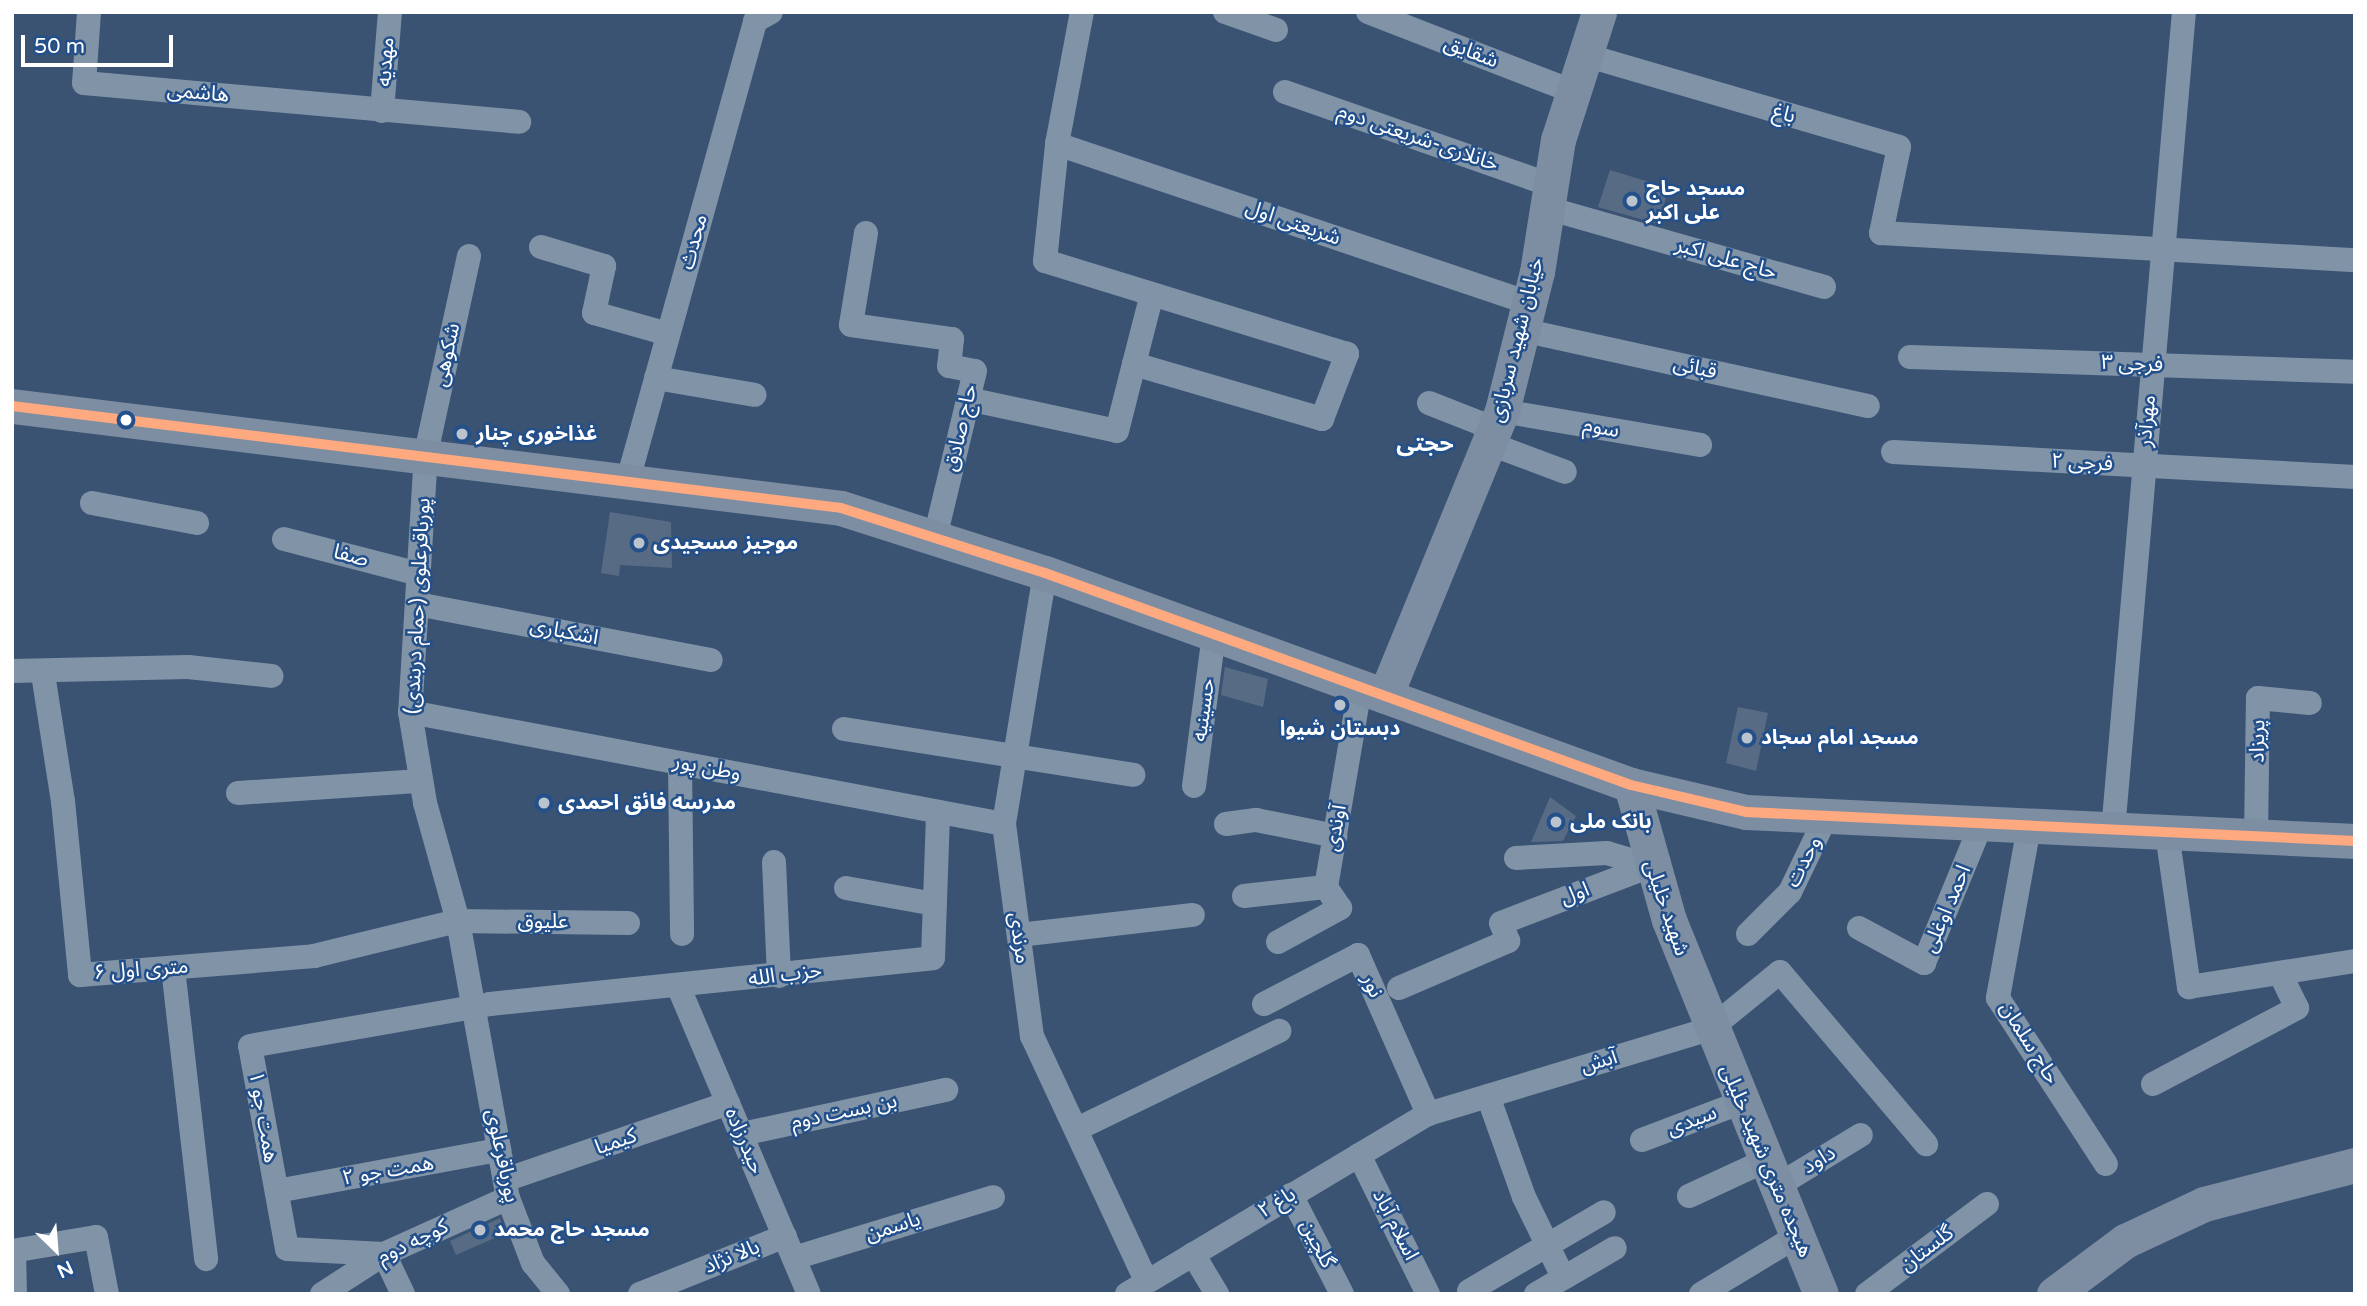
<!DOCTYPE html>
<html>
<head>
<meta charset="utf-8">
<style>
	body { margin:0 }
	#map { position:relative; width:2367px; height:1306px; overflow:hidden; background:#3a5373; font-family:"Varela Round","Noto Sans Arabic",sans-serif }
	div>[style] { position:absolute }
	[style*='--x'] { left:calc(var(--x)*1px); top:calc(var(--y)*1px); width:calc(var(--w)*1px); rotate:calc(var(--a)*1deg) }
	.building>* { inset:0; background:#586b85 }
	.street>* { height:24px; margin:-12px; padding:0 12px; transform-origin:12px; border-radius:12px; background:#8193a7 }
	.secondary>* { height:35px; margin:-17.5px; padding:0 17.5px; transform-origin:17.5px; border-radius:17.5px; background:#7d8ea3 }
	.bus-1>* { height:10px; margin:-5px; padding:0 5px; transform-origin:5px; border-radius:5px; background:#ffa980 }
	.dots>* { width:19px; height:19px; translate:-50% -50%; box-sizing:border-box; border:4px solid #23508a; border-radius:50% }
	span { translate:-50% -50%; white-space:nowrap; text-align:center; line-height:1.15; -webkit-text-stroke:5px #23508a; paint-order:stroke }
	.street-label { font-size:21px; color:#fff }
	.poi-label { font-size:21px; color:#fff; font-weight:700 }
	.left { translate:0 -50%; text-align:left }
	.neighbourhood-label { font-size:23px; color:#fff; font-weight:700 }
	.frame { position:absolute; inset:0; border:14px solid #fff; pointer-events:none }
	.north { position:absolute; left:21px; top:1215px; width:70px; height:70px; -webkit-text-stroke:5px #23508a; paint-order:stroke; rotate:155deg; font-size:19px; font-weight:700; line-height:28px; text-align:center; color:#fff }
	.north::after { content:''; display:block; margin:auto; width:24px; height:32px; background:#fff; clip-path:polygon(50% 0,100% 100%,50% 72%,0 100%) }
	.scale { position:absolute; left:21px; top:35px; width:152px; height:32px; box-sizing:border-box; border:4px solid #fff; border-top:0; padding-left:9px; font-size:21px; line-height:24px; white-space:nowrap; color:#fff; -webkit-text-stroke:5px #23508a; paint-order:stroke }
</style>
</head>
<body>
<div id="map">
	<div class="building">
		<div style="clip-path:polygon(1610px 170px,1669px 188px,1658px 224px,1598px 207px)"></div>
		<div style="clip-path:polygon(610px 512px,671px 522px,672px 568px,620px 565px,619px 576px,601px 573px)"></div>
		<div style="clip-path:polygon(1225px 667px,1268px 679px,1263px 707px,1221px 695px)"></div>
		<div style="clip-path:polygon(1738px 707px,1768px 713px,1756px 771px,1726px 763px)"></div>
		<div style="clip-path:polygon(1550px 797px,1576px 816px,1563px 841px,1531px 842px)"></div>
		<div style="clip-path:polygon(500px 1218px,506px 1233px,456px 1255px,450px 1241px)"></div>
	</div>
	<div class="street">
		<div style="--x:89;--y:12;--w:71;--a:94"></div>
		<div style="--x:84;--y:83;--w:437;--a:5.1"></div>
		<div style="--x:1225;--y:12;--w:54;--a:19.4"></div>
		<div style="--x:1368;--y:12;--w:221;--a:21.2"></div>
		<div style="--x:1585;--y:55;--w:327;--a:16.3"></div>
		<div style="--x:1899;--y:147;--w:88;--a:101.8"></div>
		<div style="--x:1881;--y:233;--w:475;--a:3.3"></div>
		<div style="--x:1285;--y:92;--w:282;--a:19.3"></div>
		<div style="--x:382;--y:111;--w:99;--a:-85.4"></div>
		<div style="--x:1057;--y:144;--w:498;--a:18.6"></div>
		<div style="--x:1547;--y:208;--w:288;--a:15.9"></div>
		<div style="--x:866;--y:233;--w:93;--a:99.3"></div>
		<div style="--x:851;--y:325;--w:102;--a:7.9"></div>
		<div style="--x:952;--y:339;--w:27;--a:96"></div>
		<div style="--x:949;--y:366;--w:26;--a:11"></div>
		<div style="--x:975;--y:371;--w:172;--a:103.5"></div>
		<div style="--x:541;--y:247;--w:66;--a:16.8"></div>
		<div style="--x:604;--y:266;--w:48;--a:102"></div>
		<div style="--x:594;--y:313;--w:77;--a:15.8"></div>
		<div style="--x:469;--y:256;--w:202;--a:102.3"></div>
		<div style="--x:426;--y:453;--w:259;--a:93.5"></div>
		<div style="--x:410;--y:712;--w:92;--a:80.6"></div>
		<div style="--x:425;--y:803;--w:123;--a:74.4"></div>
		<div style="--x:458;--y:921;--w:281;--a:79.8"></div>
		<div style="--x:508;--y:1198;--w:70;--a:69"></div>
		<div style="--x:533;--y:1263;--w:40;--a:51"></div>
		<div style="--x:1522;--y:330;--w:354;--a:12.4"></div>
		<div style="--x:1910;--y:357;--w:445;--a:1.9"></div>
		<div style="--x:1134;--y:364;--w:72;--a:-75.6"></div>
		<div style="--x:656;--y:378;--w:100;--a:9.7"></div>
		<div style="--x:968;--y:399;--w:152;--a:12.1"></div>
		<div style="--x:1117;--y:431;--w:69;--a:-75.8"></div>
		<div style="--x:1134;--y:364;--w:196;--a:16.3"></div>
		<div style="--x:1322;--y:419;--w:70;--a:-69"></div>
		<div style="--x:1347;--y:354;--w:316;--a:-162.9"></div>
		<div style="--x:1045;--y:261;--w:118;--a:-84.1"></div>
		<div style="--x:1057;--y:144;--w:134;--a:-79.3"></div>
		<div style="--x:1429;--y:403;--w:71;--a:21.5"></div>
		<div style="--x:1502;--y:411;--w:201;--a:9.7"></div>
		<div style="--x:1488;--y:443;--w:82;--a:20.6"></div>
		<div style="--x:1893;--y:452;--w:463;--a:3.1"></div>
		<div style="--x:628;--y:480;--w:476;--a:-74.5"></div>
		<div style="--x:755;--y:21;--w:18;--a:-29"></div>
		<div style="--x:92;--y:503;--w:107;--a:10.8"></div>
		<div style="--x:284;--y:539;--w:139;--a:14.5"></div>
		<div style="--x:1045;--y:573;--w:254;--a:99.3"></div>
		<div style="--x:1004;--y:824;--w:214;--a:82.5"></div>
		<div style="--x:1032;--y:1036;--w:270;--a:65"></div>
		<div style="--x:417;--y:604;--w:299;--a:10.8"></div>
		<div style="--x:12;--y:671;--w:176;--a:-1.3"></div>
		<div style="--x:188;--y:667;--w:84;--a:6.1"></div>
		<div style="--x:43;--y:674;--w:129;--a:81.1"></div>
		<div style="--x:63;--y:801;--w:175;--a:84.4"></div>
		<div style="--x:80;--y:975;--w:235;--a:-4.6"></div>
		<div style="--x:314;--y:956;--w:148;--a:-13.7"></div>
		<div style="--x:458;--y:921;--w:170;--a:0.7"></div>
		<div style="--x:410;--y:712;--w:604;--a:10.68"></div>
		<div style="--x:844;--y:729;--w:293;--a:9"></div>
		<div style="--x:680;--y:763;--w:171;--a:89.3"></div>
		<div style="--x:1194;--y:786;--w:152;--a:-82.5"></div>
		<div style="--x:238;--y:793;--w:183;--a:-3.8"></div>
		<div style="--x:1226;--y:824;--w:30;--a:-8"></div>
		<div style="--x:1256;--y:820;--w:81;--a:11.4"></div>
		<div style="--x:2029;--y:827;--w:174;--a:100.3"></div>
		<div style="--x:1998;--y:998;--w:198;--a:57"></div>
		<div style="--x:2113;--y:831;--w:822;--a:-85.05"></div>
		<div style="--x:2167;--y:833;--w:156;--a:81.9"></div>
		<div style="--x:2189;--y:987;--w:168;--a:-8.9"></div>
		<div style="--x:2256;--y:837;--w:139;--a:-89.2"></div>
		<div style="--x:2258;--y:698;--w:52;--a:5.5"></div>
		<div style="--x:1516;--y:858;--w:91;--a:-3.1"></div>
		<div style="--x:1607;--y:853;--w:45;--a:16.8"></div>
		<div style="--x:774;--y:862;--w:114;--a:87.5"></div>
		<div style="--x:846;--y:888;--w:90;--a:10.2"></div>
		<div style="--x:1244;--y:896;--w:82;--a:-6.3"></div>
		<div style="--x:1326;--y:887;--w:202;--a:-80.3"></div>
		<div style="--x:1859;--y:928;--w:74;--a:28.3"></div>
		<div style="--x:1924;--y:963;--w:149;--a:-67.6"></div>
		<div style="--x:1748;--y:934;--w:59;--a:-45"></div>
		<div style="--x:1790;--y:892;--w:83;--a:-64.4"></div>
		<div style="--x:1019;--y:935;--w:175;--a:-6.6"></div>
		<div style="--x:1278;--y:942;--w:71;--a:-28.7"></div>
		<div style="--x:1340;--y:908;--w:25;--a:-124"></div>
		<div style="--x:173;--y:968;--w:293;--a:83.5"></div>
		<div style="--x:679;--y:988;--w:332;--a:67"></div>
		<div style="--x:1399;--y:988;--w:119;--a:-23.3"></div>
		<div style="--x:1508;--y:941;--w:19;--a:-111"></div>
		<div style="--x:1501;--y:923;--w:160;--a:-20.9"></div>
		<div style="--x:1264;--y:1004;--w:106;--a:-27.5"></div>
		<div style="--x:1358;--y:955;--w:174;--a:66.2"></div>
		<div style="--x:2153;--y:1084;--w:163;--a:-27.8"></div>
		<div style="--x:2297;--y:1008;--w:39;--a:-116"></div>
		<div style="--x:1488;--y:1096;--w:107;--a:70.4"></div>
		<div style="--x:1524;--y:1197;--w:89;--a:64"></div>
		<div style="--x:1077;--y:1129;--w:225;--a:-25.9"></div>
		<div style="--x:742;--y:1134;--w:209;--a:-12.2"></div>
		<div style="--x:1642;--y:1140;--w:107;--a:-20.8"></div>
		<div style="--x:1359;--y:1155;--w:155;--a:63.6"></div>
		<div style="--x:505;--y:1180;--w:236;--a:-19"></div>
		<div style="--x:1777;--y:1186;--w:98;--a:-31.3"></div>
		<div style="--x:277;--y:1191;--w:226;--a:-10.5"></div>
		<div style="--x:1291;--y:1195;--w:111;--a:62.7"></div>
		<div style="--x:1689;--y:1196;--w:86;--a:-24.8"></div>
		<div style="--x:12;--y:1251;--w:85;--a:-9.5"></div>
		<div style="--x:96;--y:1237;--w:58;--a:79.1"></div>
		<div style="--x:14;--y:1251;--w:43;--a:88.7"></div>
		<div style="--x:1193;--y:1254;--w:47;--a:59"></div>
		<div style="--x:794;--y:1258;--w:208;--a:-17"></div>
		<div style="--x:1469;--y:1291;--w:156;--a:-30.3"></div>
		<div style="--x:322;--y:1294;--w:74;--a:-32.8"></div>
		<div style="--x:384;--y:1254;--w:136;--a:-24.3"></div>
		<div style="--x:403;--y:1294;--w:44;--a:-115.4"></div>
		<div style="--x:384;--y:1254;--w:97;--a:-177"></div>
		<div style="--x:287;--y:1249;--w:206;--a:-100.3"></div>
		<div style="--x:250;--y:1046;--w:244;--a:-9.9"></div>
		<div style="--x:490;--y:1004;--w:445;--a:-5.9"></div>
		<div style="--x:933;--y:958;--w:146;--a:-88"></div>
		<div style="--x:640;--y:1294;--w:156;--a:-21.8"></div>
		<div style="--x:1127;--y:1294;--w:351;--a:-30.9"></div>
		<div style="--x:1428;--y:1114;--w:295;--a:-16.8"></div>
		<div style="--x:1710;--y:1029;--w:90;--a:-39.2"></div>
		<div style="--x:1780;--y:972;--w:226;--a:49.7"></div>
		<div style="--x:1536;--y:1294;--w:91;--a:-30.2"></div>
		<div style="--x:1701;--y:1294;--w:112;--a:-31.1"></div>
		<div style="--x:1867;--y:1294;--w:150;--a:-36.9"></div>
	</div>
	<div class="secondary">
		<div style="--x:12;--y:406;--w:835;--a:7.01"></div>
		<div style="--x:841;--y:508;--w:214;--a:17.7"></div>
		<div style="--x:1045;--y:573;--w:623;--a:19.89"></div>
		<div style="--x:1631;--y:785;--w:118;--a:13.2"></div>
		<div style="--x:1746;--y:812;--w:610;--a:2.73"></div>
		<div style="--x:1385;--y:696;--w:308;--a:-67.7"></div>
		<div style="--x:1502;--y:411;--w:143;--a:-75.9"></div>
		<div style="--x:1537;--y:272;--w:134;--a:-81"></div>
		<div style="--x:1558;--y:140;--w:134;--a:-72.2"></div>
		<div style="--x:1631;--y:785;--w:140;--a:74.3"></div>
		<div style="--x:1669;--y:920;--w:404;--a:67.9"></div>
		<div style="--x:2054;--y:1294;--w:89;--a:-36.7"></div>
		<div style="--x:2125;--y:1241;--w:87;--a:-25.1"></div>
		<div style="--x:2204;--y:1204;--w:156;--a:-14.5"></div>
	</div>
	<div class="bus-1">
		<div style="--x:12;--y:406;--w:835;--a:7.01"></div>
		<div style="--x:841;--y:508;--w:214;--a:17.7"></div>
		<div style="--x:1045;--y:573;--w:623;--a:19.89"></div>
		<div style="--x:1631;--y:785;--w:118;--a:13.2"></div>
		<div style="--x:1746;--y:812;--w:610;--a:2.73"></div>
	</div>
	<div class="dots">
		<div style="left:1632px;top:201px;background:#bac3ce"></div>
		<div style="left:126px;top:420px;background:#fff"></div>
		<div style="left:462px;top:434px;background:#bac3ce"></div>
		<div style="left:639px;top:543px;background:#bac3ce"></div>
		<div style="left:1340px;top:705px;background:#bac3ce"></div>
		<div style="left:1747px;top:738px;background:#bac3ce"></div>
		<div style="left:544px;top:803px;background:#bac3ce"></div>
		<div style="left:1556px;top:822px;background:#bac3ce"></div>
		<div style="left:480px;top:1230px;background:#bac3ce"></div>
	</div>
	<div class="street-label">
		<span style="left:1471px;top:52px;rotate:21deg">شقایق</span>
		<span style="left:386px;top:62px;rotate:-86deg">مهدیه</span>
		<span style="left:198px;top:93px;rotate:5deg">هاشمی</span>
		<span style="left:1784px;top:114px;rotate:16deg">باغ</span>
		<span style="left:1418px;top:138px;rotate:19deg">خانلاری-شریعتی دوم</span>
		<span style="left:1293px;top:223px;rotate:19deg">شریعتی اول</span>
		<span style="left:694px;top:242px;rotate:-75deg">محدث</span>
		<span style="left:1726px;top:259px;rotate:16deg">حاج علی اکبر</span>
		<span style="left:1517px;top:340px;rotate:-76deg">خیابان شهید سربازی</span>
		<span style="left:447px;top:355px;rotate:-78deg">شکوهی</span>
		<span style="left:2132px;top:364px;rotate:2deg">فرجی ۳</span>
		<span style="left:1695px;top:368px;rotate:12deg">قبائی</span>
		<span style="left:2147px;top:421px;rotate:-85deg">مهرآذر</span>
		<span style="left:961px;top:428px;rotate:-77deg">حاج صادق</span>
		<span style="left:1601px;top:428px;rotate:10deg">سوم</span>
		<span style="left:2082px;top:463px;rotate:3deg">فرجی ۲</span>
		<span style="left:351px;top:556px;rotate:15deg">صفا</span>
		<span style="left:418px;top:606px;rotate:-87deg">پورباقرعلوی (حمام دربندی)</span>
		<span style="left:564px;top:632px;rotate:11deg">اشکباری</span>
		<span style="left:1204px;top:710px;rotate:-82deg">حسینیه</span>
		<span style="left:2258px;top:741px;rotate:-89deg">پریزاد</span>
		<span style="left:707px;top:768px;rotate:11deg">وطن پور</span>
		<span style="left:1336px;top:828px;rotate:-80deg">آوندی</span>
		<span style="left:1804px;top:862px;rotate:-63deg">وحدت</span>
		<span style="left:1575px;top:894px;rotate:-21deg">اول</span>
		<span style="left:1666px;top:908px;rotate:71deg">شهید خلیلی</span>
		<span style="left:1947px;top:909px;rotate:-67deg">احمد اوغلی</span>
		<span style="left:543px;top:922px">علیوق</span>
		<span style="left:1019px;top:938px;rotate:82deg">مرندی</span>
		<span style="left:141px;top:970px;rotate:-4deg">۶ متری اول</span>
		<span style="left:785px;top:975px;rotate:-7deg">حزب الله</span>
		<span style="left:1372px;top:986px;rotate:66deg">نور</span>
		<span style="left:2029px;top:1043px;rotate:58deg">حاج سلمان</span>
		<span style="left:1599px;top:1062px;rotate:-17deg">آبش</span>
		<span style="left:844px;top:1112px;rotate:-12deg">بن بست دوم</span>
		<span style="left:263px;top:1117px;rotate:80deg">همت جو ۱</span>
		<span style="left:1692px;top:1121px;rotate:-21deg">سیدی</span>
		<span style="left:744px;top:1141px;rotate:67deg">حیدرزاده</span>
		<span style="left:616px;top:1142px;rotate:-19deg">کیمیا</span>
		<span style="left:502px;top:1156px;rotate:78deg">پورباقرعلوی</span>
		<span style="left:1819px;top:1160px;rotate:-31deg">داود</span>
		<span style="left:1766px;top:1161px;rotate:67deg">هیجده متری شهید خلیلی</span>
		<span style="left:388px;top:1171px;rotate:-10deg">همت جو ۲</span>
		<span style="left:1277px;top:1203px;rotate:-31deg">باغ ۲</span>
		<span style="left:1395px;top:1225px;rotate:63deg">اسلام آباد</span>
		<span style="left:893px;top:1227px;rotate:-17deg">یاسمن</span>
		<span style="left:413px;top:1242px;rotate:-26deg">کوچه دوم</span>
		<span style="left:1317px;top:1244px;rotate:62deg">گلچین</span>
		<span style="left:1927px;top:1249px;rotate:-37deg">گلستان</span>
		<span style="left:732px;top:1257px;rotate:-22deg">بالا نژاد</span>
	</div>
	<div class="poi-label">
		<span class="left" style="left:1646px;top:201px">مسجد حاج<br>علی اکبر</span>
		<span class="left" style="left:476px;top:434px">غذاخوری چنار</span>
		<span class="left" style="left:653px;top:543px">موجیز مسجیدی</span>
		<span style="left:1340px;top:729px">دبستان شیوا</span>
		<span class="left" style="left:1761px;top:738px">مسجد امام سجاد</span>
		<span class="left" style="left:558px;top:803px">مدرسه فائق احمدی</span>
		<span class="left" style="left:1570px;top:822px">بانک ملی</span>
		<span class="left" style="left:494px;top:1230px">مسجد حاج محمد</span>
	</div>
	<div class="neighbourhood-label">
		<span style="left:1425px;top:444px">حجتی</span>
	</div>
	<div class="frame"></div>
	<div class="north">N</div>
	<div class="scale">50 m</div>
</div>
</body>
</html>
